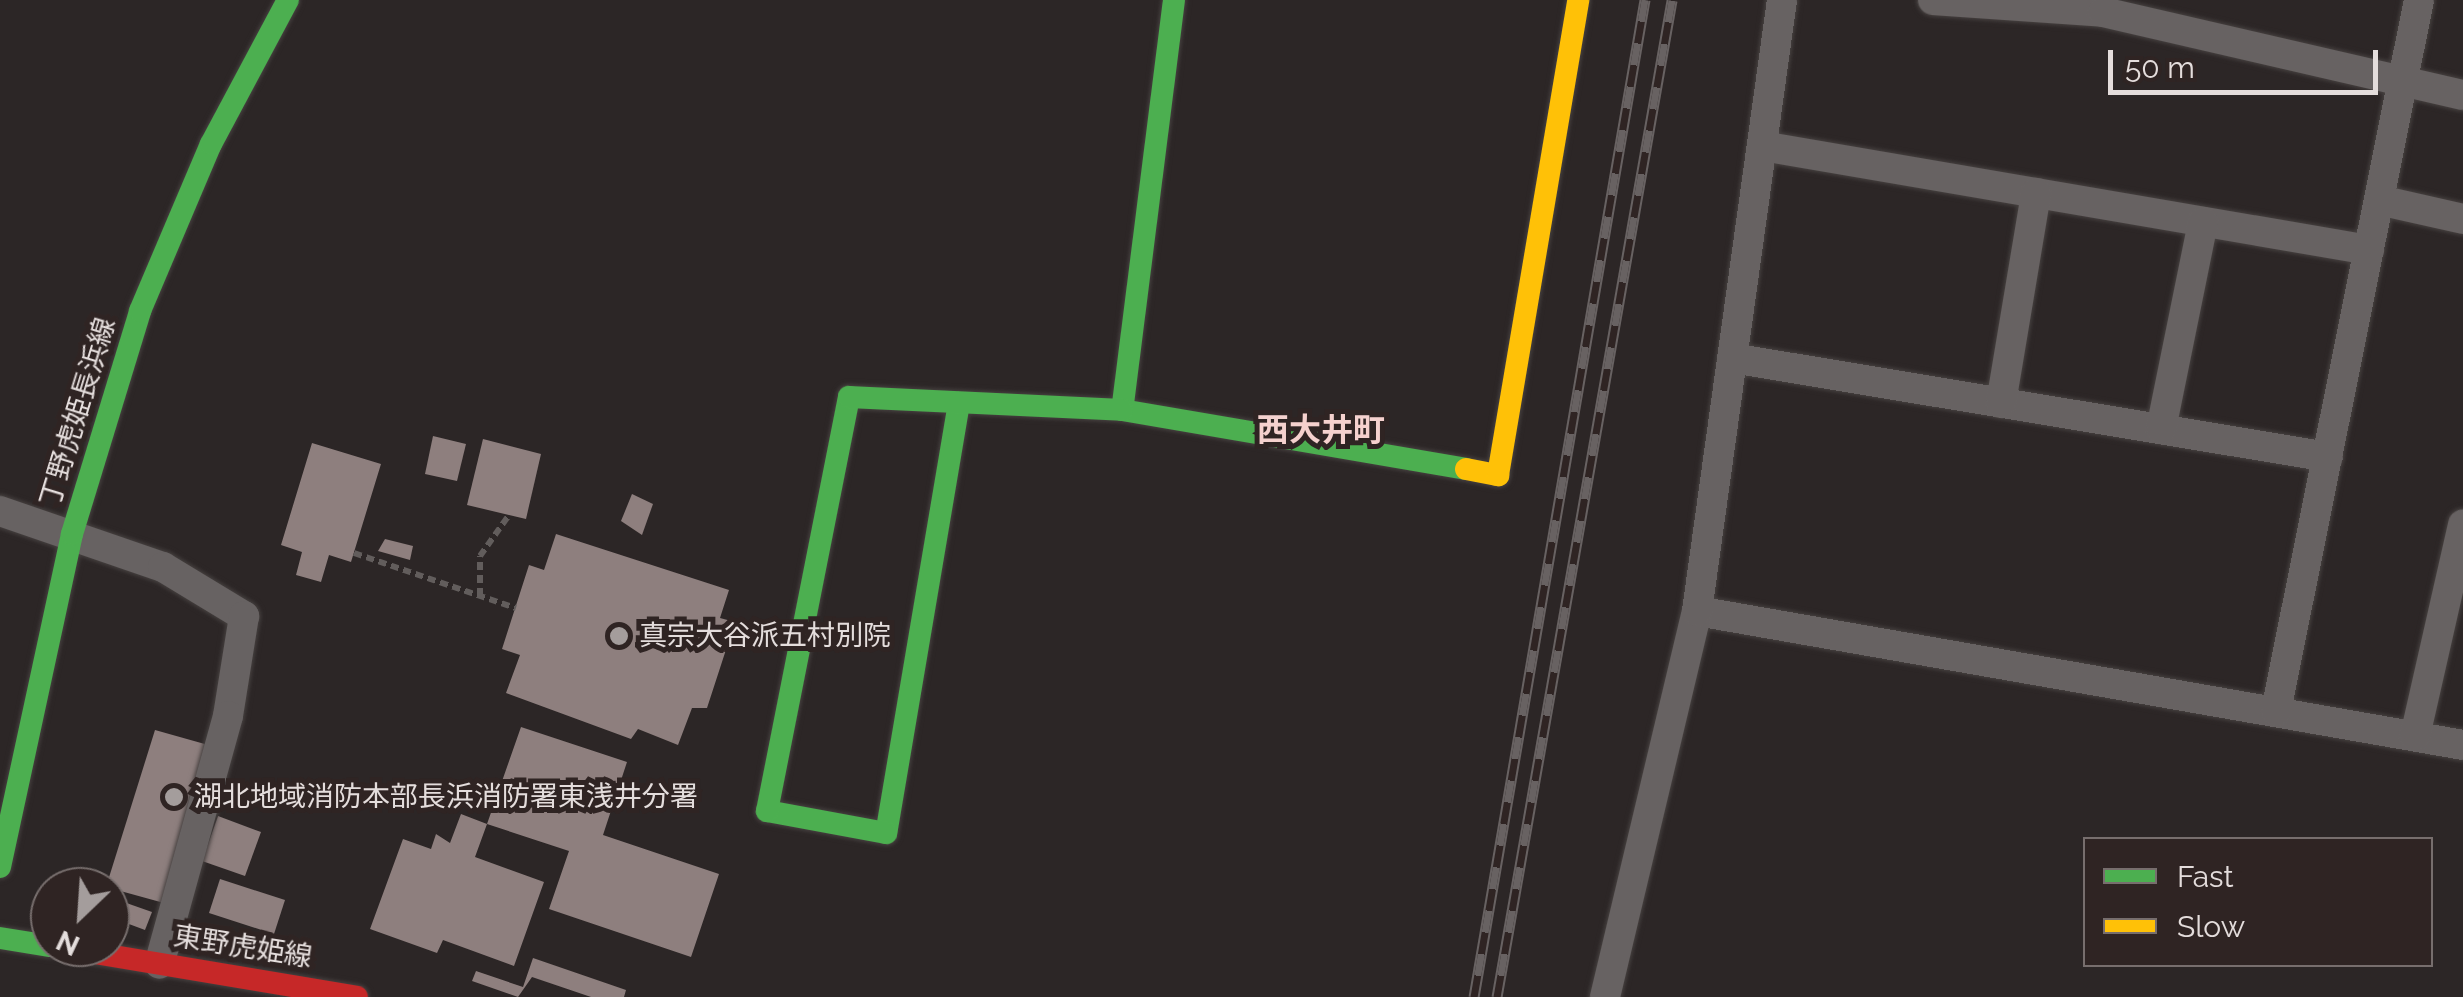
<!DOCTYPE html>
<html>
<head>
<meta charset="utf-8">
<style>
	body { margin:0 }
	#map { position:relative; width:2463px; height:997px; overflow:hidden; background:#2c2626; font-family:Raleway,"Noto Sans JP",sans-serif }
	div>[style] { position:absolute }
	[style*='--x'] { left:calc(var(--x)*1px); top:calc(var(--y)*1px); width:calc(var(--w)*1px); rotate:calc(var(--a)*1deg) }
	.building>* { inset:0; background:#8e7f7e }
	.path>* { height:6px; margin-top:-3px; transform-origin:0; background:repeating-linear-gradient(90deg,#625d5c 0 8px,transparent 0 13px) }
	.roads { filter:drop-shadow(0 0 2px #464140) drop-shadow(0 0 2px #464140) }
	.street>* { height:30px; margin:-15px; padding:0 15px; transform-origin:15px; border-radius:15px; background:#676262 }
	.fast>* { height:22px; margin:-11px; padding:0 11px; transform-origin:11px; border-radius:11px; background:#4caf50 }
	.slow>* { height:22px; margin:-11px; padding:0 11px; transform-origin:11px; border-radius:11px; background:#ffc107 }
	.jam>* { height:22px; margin:-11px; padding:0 11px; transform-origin:11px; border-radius:11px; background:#c62828 }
	.rail>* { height:11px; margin-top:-5.5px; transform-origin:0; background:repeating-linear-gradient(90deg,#2f2423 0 22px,#686262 0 44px); box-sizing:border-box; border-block:2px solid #686262 }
	.dots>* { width:28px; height:28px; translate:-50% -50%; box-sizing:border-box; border:5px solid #2f2423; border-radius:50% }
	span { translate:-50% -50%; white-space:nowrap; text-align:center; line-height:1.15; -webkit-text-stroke:10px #2f2423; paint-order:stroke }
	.street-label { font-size:28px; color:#e4dddc }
	.poi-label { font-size:28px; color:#e4dddc }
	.left { translate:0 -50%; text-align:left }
	.quarter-label { font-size:32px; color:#f5d1ce; font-weight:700 }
	.legend { position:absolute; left:2083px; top:837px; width:350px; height:130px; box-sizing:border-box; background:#2f2423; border:2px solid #776e6d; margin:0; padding:12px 18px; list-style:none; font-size:30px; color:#e4dddc }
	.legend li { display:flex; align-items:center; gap:20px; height:50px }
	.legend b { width:50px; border:2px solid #776e6d }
	.north { position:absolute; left:30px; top:867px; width:100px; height:100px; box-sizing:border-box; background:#2f2423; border:2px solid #776e6d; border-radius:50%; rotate:205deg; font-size:28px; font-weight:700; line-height:40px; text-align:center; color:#e4dddc }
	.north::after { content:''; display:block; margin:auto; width:35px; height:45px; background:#a49d9c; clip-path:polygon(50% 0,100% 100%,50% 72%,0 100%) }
	.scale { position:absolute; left:2108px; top:50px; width:270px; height:45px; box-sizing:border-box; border:5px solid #e4dddc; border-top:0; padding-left:12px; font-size:30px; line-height:35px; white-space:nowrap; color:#e4dddc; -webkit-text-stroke:8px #2f2423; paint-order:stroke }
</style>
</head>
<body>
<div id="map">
	<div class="building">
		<div style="clip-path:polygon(433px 436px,466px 444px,457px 481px,425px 474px)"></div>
		<div style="clip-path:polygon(483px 439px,541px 454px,526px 519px,467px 505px)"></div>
		<div style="clip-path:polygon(312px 443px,381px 464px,351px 562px,329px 555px,321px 582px,296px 575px,302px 552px,281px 545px)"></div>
		<div style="clip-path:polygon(632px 494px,653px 504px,642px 535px,621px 521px)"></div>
		<div style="clip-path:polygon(556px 534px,729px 590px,720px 618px,735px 622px,707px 708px,692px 708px,678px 745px,638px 729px,631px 739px,506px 693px,520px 655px,502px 649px,529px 565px,544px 570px)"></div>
		<div style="clip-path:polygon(385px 539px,413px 546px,410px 560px,378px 551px)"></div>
		<div style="clip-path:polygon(521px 727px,627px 762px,603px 835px,719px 874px,691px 957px,549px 909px,569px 851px,487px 824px)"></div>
		<div style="clip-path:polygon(155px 730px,226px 750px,182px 908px,106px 887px)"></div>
		<div style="clip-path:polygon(461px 814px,487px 824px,475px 857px,544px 882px,514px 966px,443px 940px,437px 953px,370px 929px,403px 839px,431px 849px,436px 834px,450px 843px)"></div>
		<div style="clip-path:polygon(218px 816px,261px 832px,245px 876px,202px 861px)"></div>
		<div style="clip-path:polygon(220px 879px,285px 900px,274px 934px,209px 913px)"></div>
		<div style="clip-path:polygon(115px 899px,152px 912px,145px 930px,110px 917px)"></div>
		<div style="clip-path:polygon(533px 958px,626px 990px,624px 997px,591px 997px,532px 977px,518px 997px,472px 981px,476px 971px,523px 987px)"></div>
	</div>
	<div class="path">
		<div style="--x:354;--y:553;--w:171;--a:18.8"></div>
		<div style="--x:480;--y:596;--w:40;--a:-90"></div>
		<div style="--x:480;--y:556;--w:50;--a:-54.7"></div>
	</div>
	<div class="roads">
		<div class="street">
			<div style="--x:1933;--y:0;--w:170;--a:4"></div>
			<div style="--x:2103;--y:12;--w:369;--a:13"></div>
			<div style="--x:1762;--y:146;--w:616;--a:9.72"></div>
			<div style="--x:2379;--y:200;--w:86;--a:12.7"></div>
			<div style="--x:1732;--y:358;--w:604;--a:9.43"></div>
			<div style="--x:2001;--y:403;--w:213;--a:-80.5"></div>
			<div style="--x:2161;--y:429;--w:211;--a:-78.5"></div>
			<div style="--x:0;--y:511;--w:172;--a:19"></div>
			<div style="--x:163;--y:567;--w:95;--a:31.2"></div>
			<div style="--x:244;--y:616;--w:101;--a:99.1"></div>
			<div style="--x:228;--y:716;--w:257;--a:105.5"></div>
			<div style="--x:1697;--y:611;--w:778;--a:9.92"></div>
			<div style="--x:2276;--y:711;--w:725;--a:-78.63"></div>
			<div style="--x:2415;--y:736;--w:217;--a:-77.2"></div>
			<div style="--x:1605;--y:997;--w:397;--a:-76.6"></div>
			<div style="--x:1697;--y:611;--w:617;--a:-82.08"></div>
		</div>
		<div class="fast">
			<div style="--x:1174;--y:0;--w:413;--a:97.2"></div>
			<div style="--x:1122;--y:410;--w:349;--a:9.7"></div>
			<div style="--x:959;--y:403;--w:436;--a:99.6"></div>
			<div style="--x:886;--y:833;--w:121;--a:-169.5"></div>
			<div style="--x:767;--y:811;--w:422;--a:-78.8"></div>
			<div style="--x:849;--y:397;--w:273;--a:2.7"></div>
			<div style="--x:0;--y:867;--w:341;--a:-77.8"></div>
			<div style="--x:72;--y:534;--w:233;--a:-73"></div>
			<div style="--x:140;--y:311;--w:181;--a:-67"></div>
			<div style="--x:211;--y:144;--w:163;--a:-61.9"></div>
			<div style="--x:0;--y:938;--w:51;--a:9.1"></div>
		</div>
		<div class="slow">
			<div style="--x:1466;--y:469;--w:33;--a:11"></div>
			<div style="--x:1498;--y:475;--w:482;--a:-80.4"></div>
		</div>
		<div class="jam">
			<div style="--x:59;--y:947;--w:302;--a:9.5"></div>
		</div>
	</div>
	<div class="rail">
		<div style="--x:1474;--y:997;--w:1012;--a:-80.27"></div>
		<div style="--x:1497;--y:997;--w:1012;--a:-80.04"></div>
	</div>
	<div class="dots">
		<div style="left:619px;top:636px;background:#a49d9c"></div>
		<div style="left:174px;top:797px;background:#a49d9c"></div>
	</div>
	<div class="street-label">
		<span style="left:78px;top:412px;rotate:-73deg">丁野虎姫長浜線</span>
		<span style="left:243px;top:947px;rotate:9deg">東野虎姫線</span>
	</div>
	<div class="poi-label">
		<span class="left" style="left:639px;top:636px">真宗大谷派五村別院</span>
		<span class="left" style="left:194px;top:797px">湖北地域消防本部長浜消防署東浅井分署</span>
	</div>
	<div class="quarter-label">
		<span style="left:1321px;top:430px">西大井町</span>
	</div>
	<ul class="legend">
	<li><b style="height:12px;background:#4caf50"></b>Fast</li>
	<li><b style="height:12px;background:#ffc107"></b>Slow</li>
	</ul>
	<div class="north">N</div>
	<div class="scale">50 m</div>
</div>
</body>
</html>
